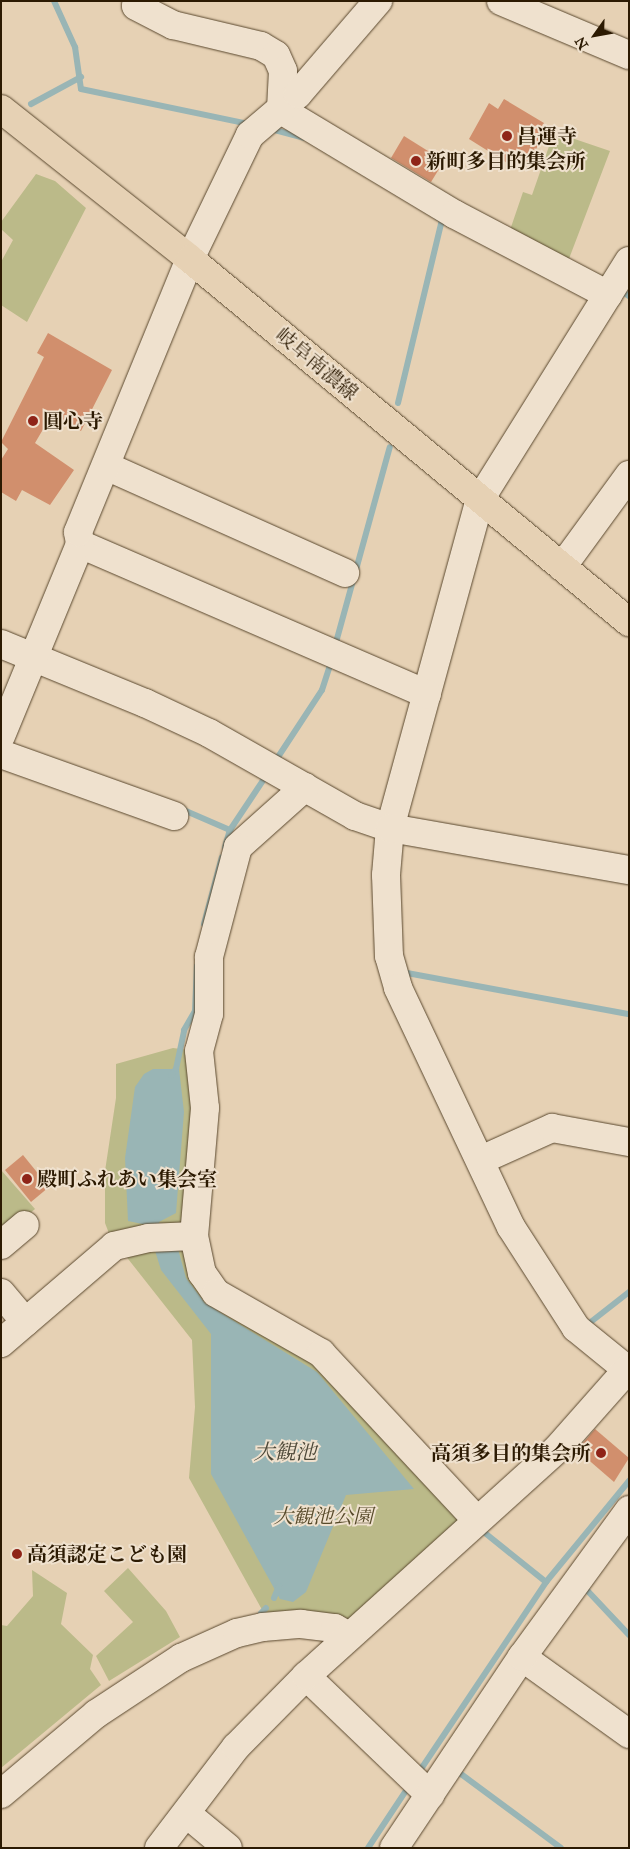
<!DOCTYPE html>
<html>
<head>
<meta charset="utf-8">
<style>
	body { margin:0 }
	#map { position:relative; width:630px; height:1849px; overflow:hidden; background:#e6d1b4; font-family:"IM FELL Great Primer","Noto Serif JP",serif }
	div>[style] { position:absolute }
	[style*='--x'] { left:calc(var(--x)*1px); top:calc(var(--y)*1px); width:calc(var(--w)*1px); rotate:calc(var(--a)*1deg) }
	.green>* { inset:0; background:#bbba89 }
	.water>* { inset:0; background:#99b5b5 }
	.stream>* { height:6px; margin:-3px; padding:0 3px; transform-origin:3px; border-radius:3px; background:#99b5b5 }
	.building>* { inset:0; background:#d18f6d }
	.roads { filter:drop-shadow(0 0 1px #5a482e) drop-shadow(0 0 1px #5a482e) }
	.minor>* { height:28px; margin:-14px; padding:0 14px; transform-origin:14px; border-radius:14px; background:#efe1ce }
	.major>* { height:28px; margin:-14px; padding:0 14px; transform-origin:14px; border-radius:14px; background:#e6d1b4 }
	.dots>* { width:14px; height:14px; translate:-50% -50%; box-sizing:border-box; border:2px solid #efe1ce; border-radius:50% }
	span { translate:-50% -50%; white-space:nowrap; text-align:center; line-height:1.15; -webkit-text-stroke:4px #efe1ce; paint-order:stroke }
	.poi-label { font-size:20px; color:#2c1a02; font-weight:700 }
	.left { translate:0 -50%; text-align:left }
	.right { translate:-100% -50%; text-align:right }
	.street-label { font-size:20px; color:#2c1a02 }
	.park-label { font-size:20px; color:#574a2a; font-style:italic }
	.water-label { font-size:21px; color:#4d4838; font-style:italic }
	.frame { position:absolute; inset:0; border:2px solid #2c1a02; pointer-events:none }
	.north { position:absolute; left:570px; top:10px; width:50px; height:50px; -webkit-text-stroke:4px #efe1ce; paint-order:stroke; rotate:238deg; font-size:14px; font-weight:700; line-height:20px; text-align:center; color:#2c1a02 }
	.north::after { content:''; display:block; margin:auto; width:18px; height:22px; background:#2c1a02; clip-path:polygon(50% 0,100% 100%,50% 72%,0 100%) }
</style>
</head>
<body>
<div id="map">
	<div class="green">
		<div style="clip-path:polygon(554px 132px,610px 151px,567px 264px,509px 233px,523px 192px,532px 195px)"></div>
		<div style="clip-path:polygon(36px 174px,55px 181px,86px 208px,27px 322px,1px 305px,1px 262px,13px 240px,1px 229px,1px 222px)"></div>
		<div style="clip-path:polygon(173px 1048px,189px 1050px,193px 1110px,186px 1255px,318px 1364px,462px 1523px,352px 1622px,266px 1617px,189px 1478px,195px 1407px,192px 1340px,110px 1236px,105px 1223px,105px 1171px,116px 1098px,116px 1064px)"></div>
		<div style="clip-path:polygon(1px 1170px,35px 1209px,1px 1238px)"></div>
		<div style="clip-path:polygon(128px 1568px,166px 1611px,180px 1637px,109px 1681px,96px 1656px,133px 1622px,104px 1591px)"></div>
		<div style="clip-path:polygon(32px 1570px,67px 1593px,61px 1624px,93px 1655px,90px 1669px,101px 1685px,1px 1768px,1px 1625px,7px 1626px,33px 1596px)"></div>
	</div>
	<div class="water">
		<div style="clip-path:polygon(153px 1069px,179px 1069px,184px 1112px,176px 1213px,159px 1222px,165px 1249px,178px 1249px,186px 1278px,205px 1303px,317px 1372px,414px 1489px,346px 1495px,306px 1592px,293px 1602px,280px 1599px,211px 1474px,211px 1334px,161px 1270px,147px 1225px,128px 1221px,125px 1158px,135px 1087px,144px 1074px)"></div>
	</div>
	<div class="stream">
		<div style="--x:54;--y:1;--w:51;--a:65.5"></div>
		<div style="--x:75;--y:47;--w:42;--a:81.9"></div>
		<div style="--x:81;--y:89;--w:172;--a:11.8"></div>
		<div style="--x:31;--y:104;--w:57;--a:-28.4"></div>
		<div style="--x:271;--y:129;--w:34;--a:15"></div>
		<div style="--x:620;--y:296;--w:5;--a:-53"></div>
		<div style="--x:623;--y:292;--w:7;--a:34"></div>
		<div style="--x:398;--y:403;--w:188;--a:-76.5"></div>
		<div style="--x:442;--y:220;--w:6;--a:-149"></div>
		<div style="--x:335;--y:646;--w:206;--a:-74.6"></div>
		<div style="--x:278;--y:757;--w:80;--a:-56.7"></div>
		<div style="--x:322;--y:690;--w:26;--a:-72"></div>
		<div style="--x:179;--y:808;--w:56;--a:23.3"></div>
		<div style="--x:225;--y:847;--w:18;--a:-74"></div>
		<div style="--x:230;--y:830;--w:65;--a:-56.3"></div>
		<div style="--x:204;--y:924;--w:69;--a:-75"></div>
		<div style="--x:407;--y:973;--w:226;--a:10.5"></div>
		<div style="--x:171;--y:1075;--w:8;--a:-50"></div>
		<div style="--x:176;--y:1069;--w:40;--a:-78"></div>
		<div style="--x:184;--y:1030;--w:22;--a:-60"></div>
		<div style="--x:195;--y:1011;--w:45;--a:-87.5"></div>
		<div style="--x:592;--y:1321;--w:47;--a:-38.1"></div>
		<div style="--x:485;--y:1533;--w:78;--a:38.8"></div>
		<div style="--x:584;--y:1587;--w:66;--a:46.8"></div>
		<div style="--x:274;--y:1598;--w:13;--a:-67"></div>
		<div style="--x:261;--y:1613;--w:7;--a:-45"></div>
		<div style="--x:419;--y:1772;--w:229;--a:-56.2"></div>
		<div style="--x:546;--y:1582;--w:131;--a:-50.6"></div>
		<div style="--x:461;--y:1774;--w:124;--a:36.5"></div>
		<div style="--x:368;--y:1848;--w:67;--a:-56.5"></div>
	</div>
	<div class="building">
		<div style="clip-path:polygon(504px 99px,544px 123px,539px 130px,545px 133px,526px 167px,520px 164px,517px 169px,469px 139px,489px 103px,498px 109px)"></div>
		<div style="clip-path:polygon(404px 136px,444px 161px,431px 182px,391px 158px)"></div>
		<div style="clip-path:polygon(48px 333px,112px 370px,81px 431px,52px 414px,35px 443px,74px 470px,50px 505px,22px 490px,16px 501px,1px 492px,1px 460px,8px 449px,1px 442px,44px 357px,37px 353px)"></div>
		<div style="clip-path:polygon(23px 1155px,49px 1187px,31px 1202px,5px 1170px)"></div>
		<div style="clip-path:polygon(595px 1429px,629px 1458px,614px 1482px,577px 1450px)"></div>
	</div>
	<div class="roads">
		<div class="minor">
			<div style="--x:138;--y:1;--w:5;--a:112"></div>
			<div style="--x:136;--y:6;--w:42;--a:27.2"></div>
			<div style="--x:173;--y:25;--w:90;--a:13.4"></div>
			<div style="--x:261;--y:46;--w:17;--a:31"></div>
			<div style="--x:276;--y:55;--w:17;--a:66"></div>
			<div style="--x:283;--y:71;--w:39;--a:93"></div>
			<div style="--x:281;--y:110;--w:202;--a:31"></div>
			<div style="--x:454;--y:214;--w:174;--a:27.7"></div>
			<div style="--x:501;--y:1;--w:139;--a:22.9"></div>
			<div style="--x:629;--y:261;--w:281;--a:122"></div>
			<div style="--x:480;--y:499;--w:341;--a:105.3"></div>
			<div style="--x:390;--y:828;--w:47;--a:94.9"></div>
			<div style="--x:386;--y:875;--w:81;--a:87.9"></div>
			<div style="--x:389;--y:956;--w:33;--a:74"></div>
			<div style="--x:398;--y:988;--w:264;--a:64.7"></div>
			<div style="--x:511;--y:1227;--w:120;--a:57.2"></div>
			<div style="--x:576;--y:1328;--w:68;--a:39.1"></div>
			<div style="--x:106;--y:466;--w:262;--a:24.1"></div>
			<div style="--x:80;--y:544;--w:378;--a:23.4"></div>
			<div style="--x:562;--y:567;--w:114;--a:-53.9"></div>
			<div style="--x:1;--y:644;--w:156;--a:22.3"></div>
			<div style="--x:145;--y:703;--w:71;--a:25.1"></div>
			<div style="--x:209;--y:733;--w:168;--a:29.6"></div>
			<div style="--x:355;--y:816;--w:37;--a:19"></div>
			<div style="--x:390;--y:828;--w:243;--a:10"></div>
			<div style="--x:1;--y:736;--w:208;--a:-67.6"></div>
			<div style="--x:80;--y:544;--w:12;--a:-99"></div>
			<div style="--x:78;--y:532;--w:295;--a:-67.7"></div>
			<div style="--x:190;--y:259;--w:138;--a:-64.2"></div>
			<div style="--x:250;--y:135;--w:63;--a:-40.5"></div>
			<div style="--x:298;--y:94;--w:123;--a:-49.3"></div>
			<div style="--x:1;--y:754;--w:184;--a:19.7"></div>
			<div style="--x:305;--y:787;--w:90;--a:138.2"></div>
			<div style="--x:238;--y:847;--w:114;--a:104.8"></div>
			<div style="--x:209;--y:957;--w:57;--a:90"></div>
			<div style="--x:209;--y:1014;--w:38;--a:105"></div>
			<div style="--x:199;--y:1051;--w:57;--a:84"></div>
			<div style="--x:205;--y:1108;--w:128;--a:94.9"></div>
			<div style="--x:194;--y:1236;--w:38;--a:78"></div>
			<div style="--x:202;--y:1273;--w:24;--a:55"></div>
			<div style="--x:216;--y:1293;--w:121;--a:29.7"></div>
			<div style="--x:321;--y:1353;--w:227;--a:47"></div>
			<div style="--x:481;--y:1160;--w:78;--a:-24.3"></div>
			<div style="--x:552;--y:1128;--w:78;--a:10.3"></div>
			<div style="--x:1;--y:1245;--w:31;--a:-40"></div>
			<div style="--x:1;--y:1293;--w:38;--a:50"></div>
			<div style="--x:1;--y:1343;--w:149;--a:-40.6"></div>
			<div style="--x:114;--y:1246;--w:35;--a:-13"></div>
			<div style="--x:148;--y:1238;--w:46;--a:-2.5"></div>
			<div style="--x:522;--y:1657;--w:132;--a:35.7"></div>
			<div style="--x:306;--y:1676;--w:172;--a:43.8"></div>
			<div style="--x:1;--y:1794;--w:124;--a:-40.1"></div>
			<div style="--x:96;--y:1714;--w:102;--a:-33.4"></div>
			<div style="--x:181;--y:1658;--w:61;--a:-24.1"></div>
			<div style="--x:237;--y:1633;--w:27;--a:-13"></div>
			<div style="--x:263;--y:1627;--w:38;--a:-5"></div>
			<div style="--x:301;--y:1624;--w:34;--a:7"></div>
			<div style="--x:335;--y:1628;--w:16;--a:30"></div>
			<div style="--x:187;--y:1814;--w:53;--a:39.7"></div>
			<div style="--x:159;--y:1848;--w:127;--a:-52.7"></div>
			<div style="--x:236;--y:1747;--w:100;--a:-45.4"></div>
			<div style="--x:306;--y:1676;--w:338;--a:-42.1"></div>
			<div style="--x:557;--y:1449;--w:106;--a:-48.5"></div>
			<div style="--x:394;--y:1848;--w:230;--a:-56.2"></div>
			<div style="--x:522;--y:1657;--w:182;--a:-53.9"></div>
		</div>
		<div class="major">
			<div style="--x:1;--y:109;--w:241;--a:38.4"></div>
			<div style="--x:190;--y:259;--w:570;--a:39.59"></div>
		</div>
	</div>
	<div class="dots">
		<div style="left:507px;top:136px;background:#8f2418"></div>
		<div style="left:416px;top:161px;background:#8f2418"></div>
		<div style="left:33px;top:421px;background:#8f2418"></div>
		<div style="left:27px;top:1179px;background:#8f2418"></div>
		<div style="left:601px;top:1453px;background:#8f2418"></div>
		<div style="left:17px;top:1554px;background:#8f2418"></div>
	</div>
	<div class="poi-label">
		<span class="left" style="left:517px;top:136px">昌運寺</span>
		<span class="left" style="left:426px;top:161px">新町多目的集会所</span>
		<span class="left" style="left:43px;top:421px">圓心寺</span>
		<span class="left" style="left:37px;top:1179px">殿町ふれあい集会室</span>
		<span class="right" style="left:591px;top:1453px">高須多目的集会所</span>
		<span class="left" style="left:27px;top:1554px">高須認定こども園</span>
	</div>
	<div class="street-label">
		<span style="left:317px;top:364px;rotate:40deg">岐阜南濃線</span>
	</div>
	<div class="park-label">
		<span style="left:323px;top:1516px">大観池公園</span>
	</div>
	<div class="water-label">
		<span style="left:285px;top:1452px">大観池</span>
	</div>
	<div class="frame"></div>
	<div class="north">N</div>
</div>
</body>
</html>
